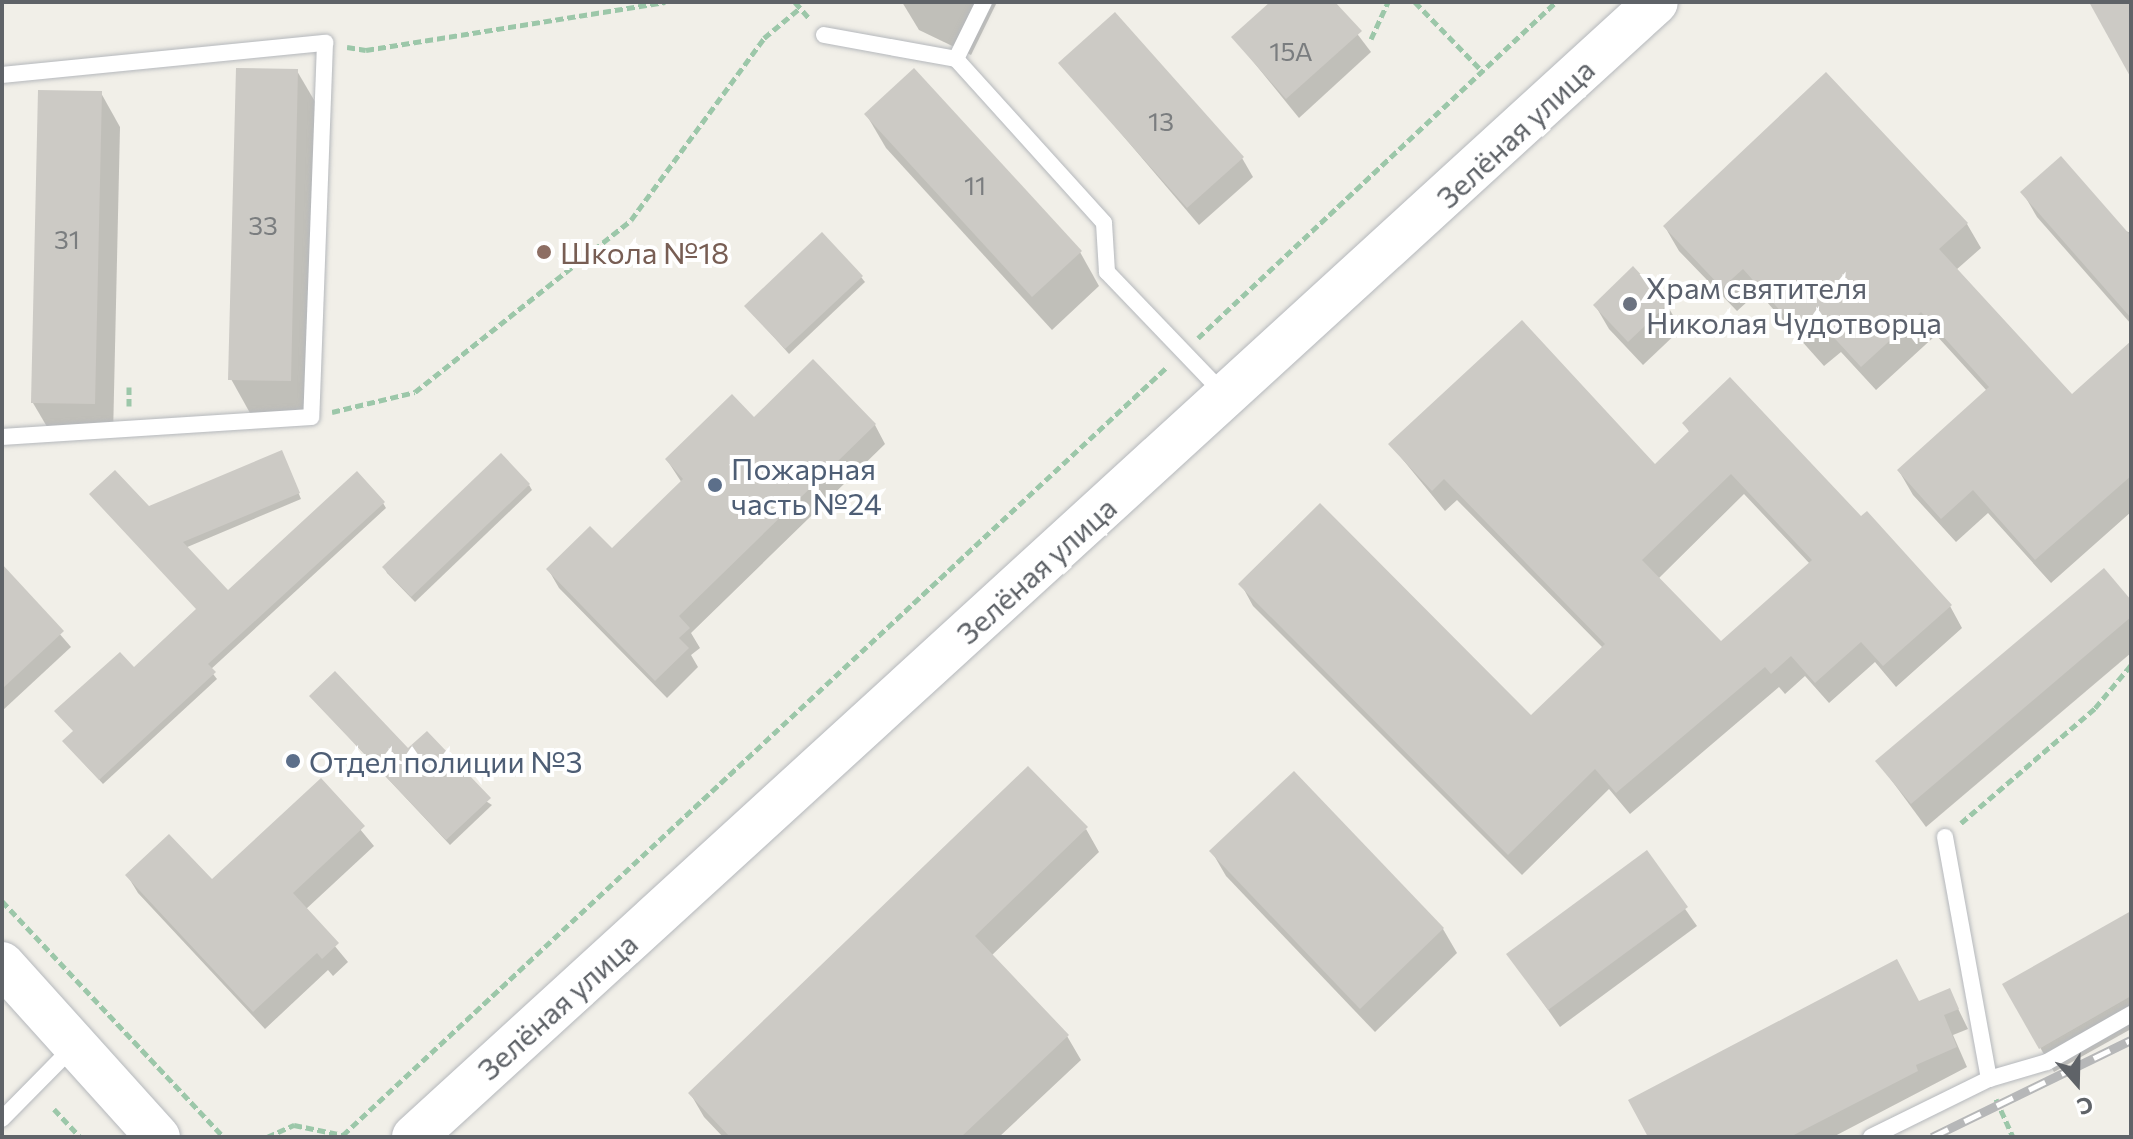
<!DOCTYPE html>
<html>
<head>
<meta charset="utf-8">
<style>
	body { margin:0 }
	#map { position:relative; width:2133px; height:1139px; overflow:hidden; background:#f1efe8; font-family:Commissioner,sans-serif }
	div>[style] { position:absolute }
	[style*='--x'] { left:calc(var(--x)*1px); top:calc(var(--y)*1px); width:calc(var(--w)*1px); rotate:calc(var(--a)*1deg) }
	.shadow>* { inset:0; background:#0003 }
	.building>* { inset:0; background:#cccac5 }
	.path>* { height:5px; margin-top:-2.5px; transform-origin:0; background:repeating-linear-gradient(90deg,#9cc7a9 0 8px,transparent 0 12px) }
	.roads { filter:drop-shadow(0 0 2px #b5b8bc) drop-shadow(0 0 2px #b5b8bc) }
	.lane>* { height:16px; margin:-8px; padding:0 8px; transform-origin:8px; border-radius:8px; background:#fff }
	.secondary>* { height:44px; margin:-22px; padding:0 22px; transform-origin:22px; border-radius:22px; background:#fff }
	.rail>* { height:9px; margin-top:-4.5px; transform-origin:0; background:repeating-linear-gradient(90deg,#fff 0 18px,#b6b7b8 0 36px); box-sizing:border-box; border-block:2px solid #b6b7b8 }
	.dots>* { width:22px; height:22px; translate:-50% -50%; box-sizing:border-box; border:4px solid #fff; border-radius:50% }
	span { translate:-50% -50%; white-space:nowrap; text-align:center; line-height:1.15; -webkit-text-stroke:8px #fff; paint-order:stroke }
	.number-label { font-size:26px; color:#7a7d7f }
	.number-label span { -webkit-text-stroke-width:0 }
	.street-label { font-size:30px; color:#5f6368 }
	.education-label { font-size:30px; color:#785e54 }
	.left { translate:0 -50%; text-align:left }
	.worship-label { font-size:30px; color:#5b616d }
	.service-label { font-size:30px; color:#4e5e75 }
	.frame { position:absolute; inset:0; border:4px solid #5f6368; pointer-events:none }
	.north { position:absolute; left:2037px; top:1043px; width:80px; height:80px; -webkit-text-stroke:6px #fff; paint-order:stroke; rotate:160deg; font-size:22px; font-weight:700; line-height:32px; text-align:center; color:#5f6368 }
	.north::after { content:''; display:block; margin:auto; width:28px; height:36px; background:#5f6368; clip-path:polygon(50% 0,100% 100%,50% 72%,0 100%) }
</style>
</head>
<body>
<div id="map">
	<div class="shadow">
		<div style="clip-path:polygon(902px 2px,997px 2px,971px 55px,919px 30px)"></div>
		<div style="clip-path:polygon(1273px 2px,1333px 2px,1371px 52px,1299px 118px,1234px 38px)"></div>
		<div style="clip-path:polygon(1061px 63px,1242px 158px,1253px 177px,1199px 225px)"></div>
		<div style="clip-path:polygon(297px 71px,317px 105px,309px 415px,250px 413px,231px 379px)"></div>
		<div style="clip-path:polygon(101px 93px,120px 127px,113px 437px,53px 437px,33px 403px)"></div>
		<div style="clip-path:polygon(866px 114px,1080px 252px,1099px 286px,1052px 330px,886px 148px)"></div>
		<div style="clip-path:polygon(2023px 193px,2131px 233px,2131px 324px,2037px 217px)"></div>
		<div style="clip-path:polygon(1967px 224px,1981px 248px,1956px 270px,2072px 397px,2131px 387px,2131px 512px,2051px 583px,1988px 513px,1956px 542px,1913px 495px,1899px 471px,1987px 391px,1936px 335px,1876px 390px,1841px 352px,1824px 366px,1758px 292px,1737px 311px,1679px 251px,1665px 227px)"></div>
		<div style="clip-path:polygon(861px 277px,865px 282px,789px 354px,746px 306px)"></div>
		<div style="clip-path:polygon(1595px 305px,1667px 305px,1681px 329px,1643px 365px,1609px 329px)"></div>
		<div style="clip-path:polygon(754px 419px,875px 425px,885px 444px,691px 633px,700px 648px,691px 655px,698px 667px,667px 698px,559px 588px,548px 569px,612px 551px,682px 483px,667px 460px)"></div>
		<div style="clip-path:polygon(evenodd,1684px 423px,1861px 518px,1950px 606px,1962px 628px,1896px 687px,1875px 662px,1829px 703px,1805px 676px,1785px 694px,1779px 687px,1630px 814px,1609px 789px,1522px 875px,1253px 606px,1241px 584px,1531px 718px,1603px 648px,1457px 500px,1445px 511px,1390px 444px,1655px 467px,1690px 433px,1684px 423px,1744px 494px,1810px 564px,1721px 644px,1658px 579px,1744px 494px)"></div>
		<div style="clip-path:polygon(284px 458px,301px 499px,185px 548px,227px 593px,383px 503px,386px 508px,210px 670px,217px 679px,103px 784px,68px 746px,134px 670px,198px 611px,148px 508px)"></div>
		<div style="clip-path:polygon(529px 485px,532px 490px,415px 602px,387px 573px,384px 567px)"></div>
		<div style="clip-path:polygon(2px 567px,71px 647px,2px 711px)"></div>
		<div style="clip-path:polygon(2131px 603px,2131px 653px,1926px 827px,1878px 762px)"></div>
		<div style="clip-path:polygon(315px 701px,408px 751px,492px 805px,450px 845px)"></div>
		<div style="clip-path:polygon(320px 781px,374px 846px,305px 910px,348px 962px,333px 976px,328px 970px,265px 1029px,138px 893px,127px 875px,212px 882px)"></div>
		<div style="clip-path:polygon(1086px 829px,1099px 852px,991px 956px,1067px 1036px,1081px 1060px,999px 1137px,723px 1137px,704px 1117px,690px 1093px)"></div>
		<div style="clip-path:polygon(1212px 852px,1443px 929px,1457px 953px,1375px 1032px,1226px 876px)"></div>
		<div style="clip-path:polygon(1646px 853px,1697px 926px,1560px 1027px,1509px 954px)"></div>
		<div style="clip-path:polygon(2131px 913px,2131px 1029px,2054px 1072px,2005px 985px)"></div>
		<div style="clip-path:polygon(1949px 990px,1968px 1029px,1953px 1035px,1967px 1067px,1833px 1137px,1650px 1137px)"></div>
	</div>
	<div class="building">
		<div style="clip-path:polygon(1270px 2px,1335px 2px,1362px 31px,1286px 99px,1231px 37px)"></div>
		<div style="clip-path:polygon(2089px 2px,2131px 2px,2131px 78px)"></div>
		<div style="clip-path:polygon(1115px 12px,1244px 157px,1187px 208px,1058px 63px)"></div>
		<div style="clip-path:polygon(236px 68px,298px 69px,291px 381px,228px 380px)"></div>
		<div style="clip-path:polygon(914px 68px,1082px 251px,1032px 297px,864px 114px)"></div>
		<div style="clip-path:polygon(1826px 72px,1968px 223px,1939px 249px,2072px 394px,2131px 341px,2131px 476px,2035px 560px,1973px 490px,1941px 519px,1897px 470px,1989px 387px,1921px 312px,1861px 367px,1826px 329px,1809px 343px,1743px 269px,1722px 288px,1663px 226px)"></div>
		<div style="clip-path:polygon(38px 90px,102px 91px,95px 404px,31px 403px)"></div>
		<div style="clip-path:polygon(2061px 156px,2131px 236px,2131px 318px,2020px 192px)"></div>
		<div style="clip-path:polygon(822px 232px,863px 276px,785px 349px,744px 306px)"></div>
		<div style="clip-path:polygon(1633px 266px,1668px 304px,1628px 342px,1593px 305px)"></div>
		<div style="clip-path:polygon(evenodd,1522px 320px,1655px 464px,1689px 431px,1682px 423px,1730px 377px,1861px 516px,1867px 511px,1952px 605px,1883px 666px,1861px 642px,1815px 683px,1791px 656px,1771px 674px,1765px 667px,1616px 793px,1595px 769px,1508px 855px,1238px 584px,1320px 503px,1531px 715px,1605px 644px,1444px 479px,1432px 491px,1388px 444px,1522px 320px,1731px 474px,1812px 560px,1721px 641px,1642px 560px,1731px 474px)"></div>
		<div style="clip-path:polygon(813px 359px,876px 424px,679px 616px,690px 628px,679px 638px,689px 648px,655px 681px,546px 569px,590px 526px,612px 548px,683px 479px,665px 459px,732px 394px,754px 417px)"></div>
		<div style="clip-path:polygon(282px 450px,300px 493px,183px 542px,228px 590px,357px 471px,385px 502px,208px 664px,216px 672px,99px 780px,62px 741px,73px 731px,54px 711px,120px 652px,134px 667px,196px 609px,89px 494px,115px 470px,149px 506px)"></div>
		<div style="clip-path:polygon(501px 453px,530px 484px,411px 597px,382px 567px)"></div>
		<div style="clip-path:polygon(2px 564px,64px 631px,2px 689px)"></div>
		<div style="clip-path:polygon(2104px 568px,2131px 600px,2131px 617px,1911px 804px,1875px 761px)"></div>
		<div style="clip-path:polygon(335px 671px,408px 748px,427px 731px,491px 798px,446px 840px,309px 696px)"></div>
		<div style="clip-path:polygon(1028px 766px,1088px 827px,975px 936px,1069px 1035px,961px 1137px,730px 1137px,688px 1093px)"></div>
		<div style="clip-path:polygon(1294px 771px,1444px 928px,1360px 1009px,1209px 851px)"></div>
		<div style="clip-path:polygon(321px 778px,365px 826px,293px 893px,339px 943px,322px 959px,317px 953px,253px 1012px,125px 875px,169px 834px,212px 879px)"></div>
		<div style="clip-path:polygon(1647px 850px,1688px 907px,1548px 1010px,1506px 954px)"></div>
		<div style="clip-path:polygon(2131px 911px,2131px 996px,2039px 1049px,2002px 984px)"></div>
		<div style="clip-path:polygon(1897px 959px,1919px 1001px,1950px 988px,1959px 1009px,1944px 1015px,1957px 1047px,1916px 1065px,1918px 1071px,1790px 1137px,1648px 1137px,1628px 1100px)"></div>
	</div>
	<div class="path">
		<div style="--x:795;--y:2;--w:23;--a:49"></div>
		<div style="--x:1415;--y:2;--w:98;--a:45.8"></div>
		<div style="--x:1371;--y:39;--w:41;--a:-65.3"></div>
		<div style="--x:347;--y:47;--w:19;--a:9"></div>
		<div style="--x:366;--y:50;--w:303;--a:-9.1"></div>
		<div style="--x:1198;--y:338;--w:491;--a:-43.2"></div>
		<div style="--x:129;--y:406;--w:19;--a:-90"></div>
		<div style="--x:332;--y:412;--w:85;--a:-13.5"></div>
		<div style="--x:415;--y:392;--w:276;--a:-38.5"></div>
		<div style="--x:631;--y:220;--w:225;--a:-53.8"></div>
		<div style="--x:764;--y:38;--w:47;--a:-39.8"></div>
		<div style="--x:1961;--y:823;--w:177;--a:-40.6"></div>
		<div style="--x:2095;--y:708;--w:56;--a:-50.1"></div>
		<div style="--x:2;--y:901;--w:324;--a:46.8"></div>
		<div style="--x:1996;--y:1099;--w:42;--a:65.9"></div>
		<div style="--x:54;--y:1109;--w:38;--a:47"></div>
		<div style="--x:267;--y:1137;--w:30;--a:-24"></div>
		<div style="--x:294;--y:1125;--w:50;--a:11.5"></div>
		<div style="--x:343;--y:1135;--w:1126;--a:-42.99"></div>
	</div>
	<div class="roads">
		<div class="lane">
			<div style="--x:984;--y:2;--w:64;--a:116.2"></div>
			<div style="--x:956;--y:59;--w:221;--a:47.9"></div>
			<div style="--x:1104;--y:223;--w:49;--a:86.5"></div>
			<div style="--x:1107;--y:272;--w:169;--a:46.2"></div>
			<div style="--x:824;--y:35;--w:134;--a:10.3"></div>
			<div style="--x:2;--y:75;--w:325;--a:-5.7"></div>
			<div style="--x:325;--y:43;--w:374;--a:92.1"></div>
			<div style="--x:311;--y:417;--w:310;--a:176.3"></div>
			<div style="--x:1945;--y:837;--w:246;--a:79.7"></div>
			<div style="--x:2;--y:1119;--w:103;--a:-45.4"></div>
			<div style="--x:1871;--y:1137;--w:131;--a:-26.2"></div>
			<div style="--x:1989;--y:1079;--w:60;--a:-16.3"></div>
			<div style="--x:2047;--y:1062;--w:97;--a:-29.7"></div>
		</div>
		<div class="secondary">
			<div style="--x:2;--y:964;--w:233;--a:48"></div>
			<div style="--x:414;--y:1137;--w:1682;--a:-42.42"></div>
		</div>
	</div>
	<div class="rail">
		<div style="--x:1932;--y:1137;--w:221;--a:-26"></div>
	</div>
	<div class="dots">
		<div style="left:544px;top:252px;background:#8d6e63"></div>
		<div style="left:1630px;top:304px;background:#6b7280"></div>
		<div style="left:715px;top:485px;background:#5c6f8a"></div>
		<div style="left:293px;top:761px;background:#5c6f8a"></div>
	</div>
	<div class="number-label">
		<span style="left:1291px;top:51px">15А</span>
		<span style="left:1161px;top:121px">13</span>
		<span style="left:975px;top:185px">11</span>
		<span style="left:263px;top:225px">33</span>
		<span style="left:67px;top:239px">31</span>
	</div>
	<div class="street-label">
		<span style="left:1515px;top:133px;rotate:-43deg">Зелёная улица</span>
		<span style="left:1036px;top:570px;rotate:-42deg">Зелёная улица</span>
		<span style="left:557px;top:1006px;rotate:-42deg">Зелёная улица</span>
	</div>
	<div class="education-label">
		<span class="left" style="left:560px;top:252px">Школа №18</span>
	</div>
	<div class="worship-label">
		<span class="left" style="left:1646px;top:304px">Храм святителя<br>Николая Чудотворца</span>
	</div>
	<div class="service-label">
		<span class="left" style="left:731px;top:485px">Пожарная<br>часть №24</span>
		<span class="left" style="left:309px;top:761px">Отдел полиции №3</span>
	</div>
	<div class="frame"></div>
	<div class="north">С</div>
</div>
</body>
</html>
